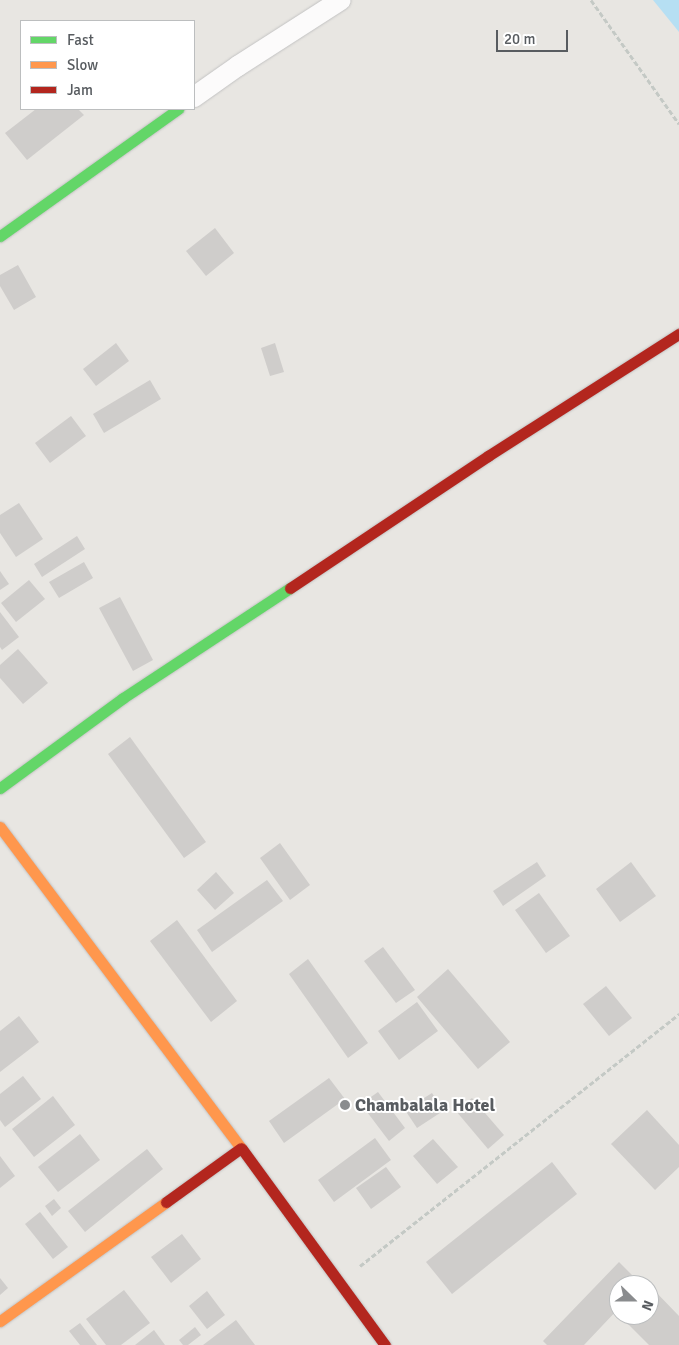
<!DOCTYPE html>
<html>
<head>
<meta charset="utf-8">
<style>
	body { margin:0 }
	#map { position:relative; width:679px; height:1345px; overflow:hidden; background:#e8e6e2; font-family:Signika,sans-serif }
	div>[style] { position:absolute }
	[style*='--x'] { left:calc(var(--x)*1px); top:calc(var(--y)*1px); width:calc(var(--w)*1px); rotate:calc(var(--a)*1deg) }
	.water>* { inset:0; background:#b6dff3 }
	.building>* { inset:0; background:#cfcdcb }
	.path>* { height:3px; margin-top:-1.5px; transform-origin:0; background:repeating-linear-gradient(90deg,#c4c9c5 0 5px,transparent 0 7.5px) }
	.roads { filter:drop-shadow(0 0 1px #c3c3c3) drop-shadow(0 0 1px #c3c3c3) }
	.street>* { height:20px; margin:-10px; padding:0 10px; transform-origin:10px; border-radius:10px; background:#fcfbfb }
	.fast>* { height:11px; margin:-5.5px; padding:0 5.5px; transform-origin:5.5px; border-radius:5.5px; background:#63d668 }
	.slow>* { height:11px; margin:-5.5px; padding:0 5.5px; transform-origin:5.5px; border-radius:5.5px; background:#ff974d }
	.jam>* { height:11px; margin:-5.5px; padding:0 5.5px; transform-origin:5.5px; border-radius:5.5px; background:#b3261e }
	.dots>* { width:14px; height:14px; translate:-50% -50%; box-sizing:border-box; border:2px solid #fff; border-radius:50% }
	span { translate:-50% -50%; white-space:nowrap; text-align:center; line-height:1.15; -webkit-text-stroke:4px #fff; paint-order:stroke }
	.poi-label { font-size:18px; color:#585c60; font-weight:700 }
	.left { translate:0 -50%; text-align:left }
	.legend { position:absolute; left:20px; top:20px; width:175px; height:90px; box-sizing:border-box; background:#fff; border:1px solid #bcbebf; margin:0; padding:6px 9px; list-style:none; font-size:15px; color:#585c60 }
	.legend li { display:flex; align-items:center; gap:10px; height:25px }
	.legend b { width:25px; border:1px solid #bcbebf }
	.north { position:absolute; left:609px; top:1275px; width:50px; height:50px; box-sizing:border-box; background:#fff; border:1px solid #bcbebf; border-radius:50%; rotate:112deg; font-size:14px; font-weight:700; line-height:20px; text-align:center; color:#585c60 }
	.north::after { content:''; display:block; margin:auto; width:18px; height:22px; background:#8a8c8e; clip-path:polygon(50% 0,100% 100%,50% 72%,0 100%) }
	.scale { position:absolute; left:496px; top:30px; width:72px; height:22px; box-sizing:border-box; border:2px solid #585c60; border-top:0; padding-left:6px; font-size:15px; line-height:18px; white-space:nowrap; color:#585c60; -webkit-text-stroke:4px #fff; paint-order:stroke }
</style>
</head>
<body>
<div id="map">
	<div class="water">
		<div style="clip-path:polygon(653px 0,679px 0,679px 32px)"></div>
	</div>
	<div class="building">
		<div style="clip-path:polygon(36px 109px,78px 109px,84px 115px,27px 160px,5px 133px)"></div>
		<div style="clip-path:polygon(215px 228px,234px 253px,206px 276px,186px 251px)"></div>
		<div style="clip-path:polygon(18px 265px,36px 297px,14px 310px,0 286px,0 275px)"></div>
		<div style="clip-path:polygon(116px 343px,129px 361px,96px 386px,83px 369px)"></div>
		<div style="clip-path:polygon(275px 343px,284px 372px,270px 376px,261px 348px)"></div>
		<div style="clip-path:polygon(150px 380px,161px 399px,104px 433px,93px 414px)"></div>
		<div style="clip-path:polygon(71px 416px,86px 436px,50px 463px,35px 443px)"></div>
		<div style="clip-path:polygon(19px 503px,43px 539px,16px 557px,0 533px,0 515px)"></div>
		<div style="clip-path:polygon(77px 536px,85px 549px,42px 577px,34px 564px)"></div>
		<div style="clip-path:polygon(84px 562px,93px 578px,59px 598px,49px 582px)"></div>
		<div style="clip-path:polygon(0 571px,9px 584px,0 590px)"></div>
		<div style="clip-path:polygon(29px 580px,45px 599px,16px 622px,1px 603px)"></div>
		<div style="clip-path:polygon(120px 597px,153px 660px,133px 671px,99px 608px)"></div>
		<div style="clip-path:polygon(0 612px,19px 637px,2px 650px,0 647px)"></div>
		<div style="clip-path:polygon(18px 649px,48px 683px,23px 704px,0 678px,0 665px)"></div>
		<div style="clip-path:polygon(130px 737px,206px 842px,184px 858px,108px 754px)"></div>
		<div style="clip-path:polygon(280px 843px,310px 885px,290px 900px,260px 858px)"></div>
		<div style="clip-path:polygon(537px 862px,546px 876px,503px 906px,493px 891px)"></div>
		<div style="clip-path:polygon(631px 862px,656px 896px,620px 922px,596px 889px)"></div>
		<div style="clip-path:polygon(216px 872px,234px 893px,215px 910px,197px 890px)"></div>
		<div style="clip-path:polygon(267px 880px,283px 901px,212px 952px,197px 930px)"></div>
		<div style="clip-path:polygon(539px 893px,570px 936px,546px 953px,515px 910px)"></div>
		<div style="clip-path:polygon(177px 920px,237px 1001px,211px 1022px,150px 941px)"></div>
		<div style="clip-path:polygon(383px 947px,415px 990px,396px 1003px,364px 961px)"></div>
		<div style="clip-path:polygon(308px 959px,368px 1043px,348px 1058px,289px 974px)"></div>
		<div style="clip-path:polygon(448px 969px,510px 1042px,478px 1069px,417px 997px)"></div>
		<div style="clip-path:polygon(606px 986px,632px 1018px,609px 1036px,583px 1004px)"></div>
		<div style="clip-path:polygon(417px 1002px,438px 1031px,399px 1060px,378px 1031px)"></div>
		<div style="clip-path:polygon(19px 1016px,39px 1042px,0 1072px,0 1031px)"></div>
		<div style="clip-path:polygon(23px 1076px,41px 1099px,5px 1127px,0 1120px,0 1094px)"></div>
		<div style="clip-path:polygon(329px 1078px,345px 1099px,284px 1143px,269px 1121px)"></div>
		<div style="clip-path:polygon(378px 1092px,405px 1128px,389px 1141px,361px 1104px)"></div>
		<div style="clip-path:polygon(432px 1093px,443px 1111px,417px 1128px,405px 1110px)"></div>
		<div style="clip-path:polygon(53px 1096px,75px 1125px,34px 1157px,12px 1129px)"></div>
		<div style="clip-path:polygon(472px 1098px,504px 1135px,488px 1149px,456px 1111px)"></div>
		<div style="clip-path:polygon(647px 1110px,679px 1145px,679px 1167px,655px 1190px,611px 1144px)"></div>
		<div style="clip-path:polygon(80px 1134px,100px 1160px,58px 1192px,38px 1167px)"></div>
		<div style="clip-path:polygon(375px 1138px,391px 1160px,334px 1202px,318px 1180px)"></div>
		<div style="clip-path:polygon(433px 1139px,458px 1167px,437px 1184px,413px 1156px)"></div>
		<div style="clip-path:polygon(147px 1149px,163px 1169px,85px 1232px,68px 1211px)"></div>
		<div style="clip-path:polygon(0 1156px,15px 1176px,0 1188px)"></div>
		<div style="clip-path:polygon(552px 1162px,577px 1194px,452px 1294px,426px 1262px)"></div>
		<div style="clip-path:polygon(386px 1167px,401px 1187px,371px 1209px,356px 1188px)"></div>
		<div style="clip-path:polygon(54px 1199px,61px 1208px,52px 1216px,45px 1206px)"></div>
		<div style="clip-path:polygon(40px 1212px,68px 1247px,53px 1259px,25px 1224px)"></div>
		<div style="clip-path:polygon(182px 1234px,201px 1259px,171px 1283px,151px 1257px)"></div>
		<div style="clip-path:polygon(619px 1262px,642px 1285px,619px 1285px,619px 1308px,584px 1345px,547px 1345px,543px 1341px)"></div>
		<div style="clip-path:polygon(0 1278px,8px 1288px,0 1295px)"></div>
		<div style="clip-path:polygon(651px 1287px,679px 1316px,679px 1345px,649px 1345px,621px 1317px,649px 1315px,649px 1289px)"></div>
		<div style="clip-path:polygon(124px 1290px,150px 1323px,121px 1345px,106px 1345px,86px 1319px)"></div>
		<div style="clip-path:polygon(207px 1291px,225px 1315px,207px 1329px,189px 1306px)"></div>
		<div style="clip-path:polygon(236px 1320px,255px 1345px,203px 1345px)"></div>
		<div style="clip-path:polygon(80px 1323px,97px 1345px,80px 1345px,69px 1331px)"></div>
		<div style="clip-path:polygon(195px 1327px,201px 1335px,188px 1345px,183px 1345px,179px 1340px)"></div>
		<div style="clip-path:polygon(154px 1330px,165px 1345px,135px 1345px)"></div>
	</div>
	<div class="path">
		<div style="--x:591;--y:0;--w:152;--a:54.6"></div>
		<div style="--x:360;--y:1266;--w:407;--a:-38.3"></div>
	</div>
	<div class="roads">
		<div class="street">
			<div style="--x:194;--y:97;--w:54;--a:-35.2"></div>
			<div style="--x:238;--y:66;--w:122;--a:-32.7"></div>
		</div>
		<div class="fast">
			<div style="--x:0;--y:236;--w:219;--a:-35.5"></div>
			<div style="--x:0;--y:788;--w:152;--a:-36.2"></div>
			<div style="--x:123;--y:698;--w:200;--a:-33.4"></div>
		</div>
		<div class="slow">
			<div style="--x:0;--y:827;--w:403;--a:53.1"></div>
			<div style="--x:0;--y:1321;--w:204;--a:-35.6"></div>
		</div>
		<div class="jam">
			<div style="--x:290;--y:588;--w:238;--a:-33.7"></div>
			<div style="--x:488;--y:456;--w:227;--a:-32.6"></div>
			<div style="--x:242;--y:1149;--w:243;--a:53.9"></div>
			<div style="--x:166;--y:1202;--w:92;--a:-35.8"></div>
		</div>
	</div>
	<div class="dots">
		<div style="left:345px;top:1105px;background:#8a8c8e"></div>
	</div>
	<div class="poi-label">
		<span class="left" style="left:355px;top:1105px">Chambalala Hotel</span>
	</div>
	<ul class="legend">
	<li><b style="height:6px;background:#63d668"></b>Fast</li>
	<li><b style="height:6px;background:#ff974d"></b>Slow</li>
	<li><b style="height:6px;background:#b3261e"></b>Jam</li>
	</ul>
	<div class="north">N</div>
	<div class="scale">20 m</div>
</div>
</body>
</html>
